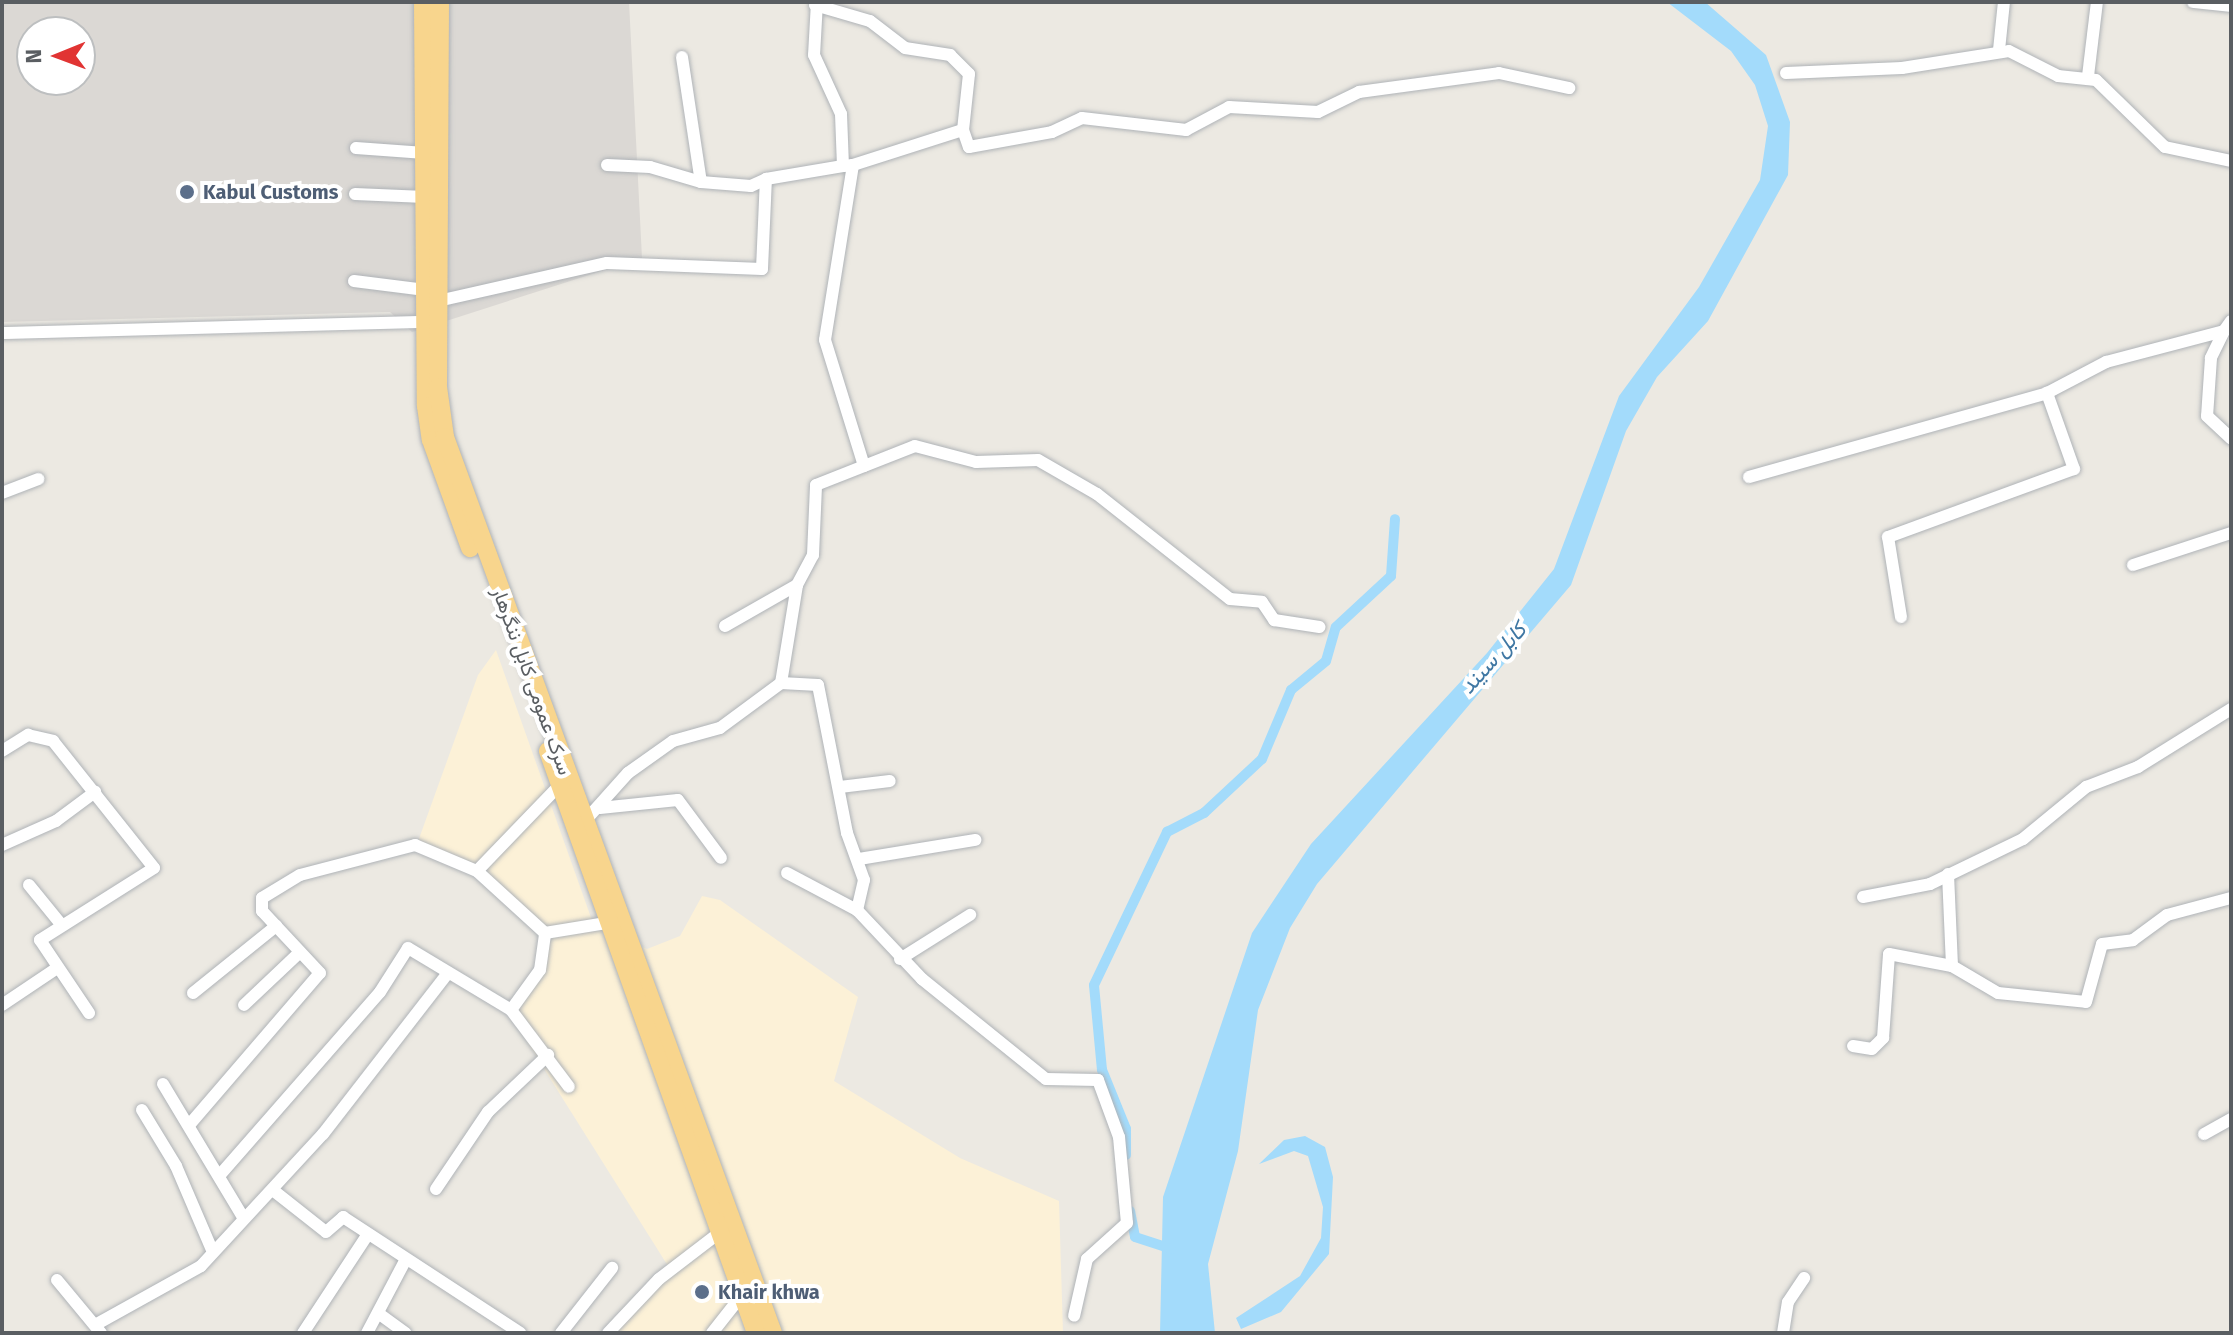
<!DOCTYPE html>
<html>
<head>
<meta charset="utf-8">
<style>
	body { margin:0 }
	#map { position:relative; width:2233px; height:1335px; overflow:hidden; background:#ece9e2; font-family:"Fira Sans",Vazirmatn,sans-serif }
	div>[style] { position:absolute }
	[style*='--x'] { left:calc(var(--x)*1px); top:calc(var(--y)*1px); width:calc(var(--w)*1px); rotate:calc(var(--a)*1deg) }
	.commercial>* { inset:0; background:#fcf1d7 }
	.industrial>* { inset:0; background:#dbd8d4 }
	.water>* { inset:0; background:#a3dbfb }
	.canal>* { height:10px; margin:-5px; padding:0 5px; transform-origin:5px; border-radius:5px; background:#a3dbfb }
	.roads { filter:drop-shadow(0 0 2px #afb3b7) drop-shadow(0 0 2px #afb3b7) }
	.minor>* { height:12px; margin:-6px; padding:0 6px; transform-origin:6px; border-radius:6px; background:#fff }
	.highway>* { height:18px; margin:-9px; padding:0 9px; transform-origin:9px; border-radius:9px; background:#f8d58d }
	.dots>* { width:22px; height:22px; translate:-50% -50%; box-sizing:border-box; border:4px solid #fff; border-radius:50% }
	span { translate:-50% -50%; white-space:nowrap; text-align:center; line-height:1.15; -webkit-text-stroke:8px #fff; paint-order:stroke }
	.service-label { font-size:20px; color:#4e5e75; font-weight:700 }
	.left { translate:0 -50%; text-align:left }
	.street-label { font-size:20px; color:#5a5e62 }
	.water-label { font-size:22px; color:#3f77a3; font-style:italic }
	.frame { position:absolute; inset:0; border:4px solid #5a5e62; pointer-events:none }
	.north { position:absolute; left:16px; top:16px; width:80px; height:80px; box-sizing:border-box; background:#fff; border:2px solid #bdbfc0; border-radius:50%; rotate:269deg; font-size:22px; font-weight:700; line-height:32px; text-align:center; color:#5a5e62 }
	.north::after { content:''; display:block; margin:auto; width:28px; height:36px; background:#e13433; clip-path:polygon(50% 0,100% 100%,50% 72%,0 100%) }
</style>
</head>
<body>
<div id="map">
	<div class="commercial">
		<div style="clip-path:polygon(496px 650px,594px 926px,647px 949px,680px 936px,702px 896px,720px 900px,858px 997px,834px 1081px,960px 1158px,1059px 1201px,1063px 1333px,611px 1333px,668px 1266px,512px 1018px,544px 970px,542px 934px,477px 871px,416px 847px,478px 675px)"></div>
	</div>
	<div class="industrial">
		<div style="clip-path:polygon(evenodd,2px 2px,629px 2px,642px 258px,412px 332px,390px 312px,2px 322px,2px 2px,32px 32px,80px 32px,80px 80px,32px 80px,32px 32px)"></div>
	</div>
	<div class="water">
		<div style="clip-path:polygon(1667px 2px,1705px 2px,1766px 55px,1790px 122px,1788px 175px,1708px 321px,1657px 377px,1626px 431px,1571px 585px,1317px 884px,1290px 928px,1258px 1010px,1238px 1151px,1208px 1264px,1215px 1333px,1160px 1333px,1163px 1197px,1252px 933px,1311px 844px,1487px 653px,1554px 569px,1619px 396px,1699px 287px,1760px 180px,1768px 126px,1755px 85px,1731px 51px)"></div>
		<div style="clip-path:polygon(1305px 1136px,1325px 1147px,1333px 1177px,1329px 1254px,1281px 1312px,1241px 1329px,1236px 1318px,1300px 1276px,1321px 1238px,1323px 1207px,1308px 1156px,1294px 1151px,1259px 1164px,1284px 1140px)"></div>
	</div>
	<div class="canal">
		<div style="--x:1126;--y:1155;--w:26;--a:-90"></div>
		<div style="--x:1126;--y:1129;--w:64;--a:-112.1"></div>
		<div style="--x:1102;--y:1070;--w:85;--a:-95.4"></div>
		<div style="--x:1094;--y:985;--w:170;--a:-64.5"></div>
		<div style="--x:1167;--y:832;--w:42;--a:-27.2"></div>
		<div style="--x:1204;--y:813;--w:79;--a:-43"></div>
		<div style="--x:1262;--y:759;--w:75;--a:-67.2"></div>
		<div style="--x:1291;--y:690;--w:45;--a:-39.6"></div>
		<div style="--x:1326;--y:661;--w:35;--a:-74"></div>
		<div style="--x:1336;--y:627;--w:75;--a:-42.8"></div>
		<div style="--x:1391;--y:576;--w:57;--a:-86"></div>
		<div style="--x:1130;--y:1211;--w:26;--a:79"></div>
		<div style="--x:1135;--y:1237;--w:38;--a:18"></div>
	</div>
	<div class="roads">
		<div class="minor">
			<div style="--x:817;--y:2;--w:53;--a:93.2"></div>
			<div style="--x:814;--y:55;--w:65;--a:65.4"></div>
			<div style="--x:841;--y:114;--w:52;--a:87.8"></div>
			<div style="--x:843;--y:166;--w:10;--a:-6"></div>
			<div style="--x:853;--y:165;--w:177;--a:99.1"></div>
			<div style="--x:825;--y:340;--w:132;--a:72.8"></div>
			<div style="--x:2193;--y:2;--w:38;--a:6"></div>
			<div style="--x:815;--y:5;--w:57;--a:16.2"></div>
			<div style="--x:870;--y:21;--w:44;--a:37.6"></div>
			<div style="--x:905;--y:48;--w:46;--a:8.8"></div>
			<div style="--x:950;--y:55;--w:27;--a:45"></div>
			<div style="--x:969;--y:74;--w:56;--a:96.1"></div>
			<div style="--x:1999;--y:50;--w:48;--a:-84.1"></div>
			<div style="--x:682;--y:57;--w:126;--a:81.4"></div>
			<div style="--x:1786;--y:73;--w:116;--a:-2.5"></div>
			<div style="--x:1902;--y:68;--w:108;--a:-9"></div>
			<div style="--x:2009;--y:51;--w:55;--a:27"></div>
			<div style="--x:2058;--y:76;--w:38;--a:6"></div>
			<div style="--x:2096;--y:80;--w:96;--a:44.2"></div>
			<div style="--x:2165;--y:147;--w:67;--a:12"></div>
			<div style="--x:2088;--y:76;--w:75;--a:-83.1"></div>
			<div style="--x:356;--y:148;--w:69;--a:4.1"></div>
			<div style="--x:607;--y:165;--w:43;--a:2.7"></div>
			<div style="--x:650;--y:167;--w:53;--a:16.4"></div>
			<div style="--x:701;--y:182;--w:50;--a:4.6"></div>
			<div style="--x:751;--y:186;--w:17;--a:-25"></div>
			<div style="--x:853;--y:165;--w:115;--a:-17.7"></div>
			<div style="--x:963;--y:130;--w:18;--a:71"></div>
			<div style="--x:969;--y:147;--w:84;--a:-10.2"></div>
			<div style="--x:1052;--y:132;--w:33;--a:-25"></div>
			<div style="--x:1082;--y:118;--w:105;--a:6.6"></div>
			<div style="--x:1186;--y:130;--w:49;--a:-28.1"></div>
			<div style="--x:1229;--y:107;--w:89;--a:3.2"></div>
			<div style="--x:1318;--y:112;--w:46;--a:-26"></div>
			<div style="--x:1359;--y:92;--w:141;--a:-7.7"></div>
			<div style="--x:1499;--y:73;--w:72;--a:12.1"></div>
			<div style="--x:355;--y:194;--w:70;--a:2.5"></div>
			<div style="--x:354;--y:281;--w:72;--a:7.2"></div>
			<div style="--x:438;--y:301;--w:173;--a:-12.7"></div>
			<div style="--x:607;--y:263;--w:155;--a:2.2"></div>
			<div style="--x:762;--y:269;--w:90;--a:-87.5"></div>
			<div style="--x:766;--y:179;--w:78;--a:-9.6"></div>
			<div style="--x:2224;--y:331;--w:30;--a:116"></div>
			<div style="--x:2211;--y:358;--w:58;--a:93.9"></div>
			<div style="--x:2207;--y:416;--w:33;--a:43"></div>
			<div style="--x:2;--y:333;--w:429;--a:-1.5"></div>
			<div style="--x:1749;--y:477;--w:310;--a:-15.7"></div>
			<div style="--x:2047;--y:393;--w:67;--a:-27.7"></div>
			<div style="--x:2106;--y:362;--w:122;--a:-14.7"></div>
			<div style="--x:2224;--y:331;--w:12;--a:-55"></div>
			<div style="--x:2;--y:493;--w:39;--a:-21"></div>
			<div style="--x:2133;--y:565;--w:103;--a:-18.1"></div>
			<div style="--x:1901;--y:617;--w:81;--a:-99.2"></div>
			<div style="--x:1888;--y:537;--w:198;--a:-20.1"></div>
			<div style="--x:2074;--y:469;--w:81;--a:-109.6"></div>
			<div style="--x:725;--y:626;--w:83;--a:-29.7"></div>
			<div style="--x:781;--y:683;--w:37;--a:3"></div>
			<div style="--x:818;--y:685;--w:151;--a:78.9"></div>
			<div style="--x:847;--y:833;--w:50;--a:70.1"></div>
			<div style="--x:864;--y:880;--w:31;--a:103"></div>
			<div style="--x:2;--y:751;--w:31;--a:-32"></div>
			<div style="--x:28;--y:735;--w:26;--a:13"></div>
			<div style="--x:53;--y:741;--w:162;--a:51.5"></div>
			<div style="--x:154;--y:868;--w:135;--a:147.7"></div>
			<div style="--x:40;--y:940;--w:88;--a:56.1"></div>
			<div style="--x:840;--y:787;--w:50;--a:-6.8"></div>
			<div style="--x:600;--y:808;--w:78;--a:-5.9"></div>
			<div style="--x:678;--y:800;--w:72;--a:53.4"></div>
			<div style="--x:584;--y:822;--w:66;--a:-48.1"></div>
			<div style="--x:628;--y:773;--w:55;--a:-35.4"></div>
			<div style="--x:673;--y:741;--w:49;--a:-15.5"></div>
			<div style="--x:720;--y:728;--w:76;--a:-36.4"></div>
			<div style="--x:781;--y:683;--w:99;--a:-80.7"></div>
			<div style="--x:797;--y:585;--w:34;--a:-62"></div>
			<div style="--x:813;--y:555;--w:70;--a:-87.5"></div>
			<div style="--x:816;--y:485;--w:106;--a:-21.5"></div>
			<div style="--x:915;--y:446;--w:63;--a:14.7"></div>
			<div style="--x:976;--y:462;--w:62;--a:-1.8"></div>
			<div style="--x:1038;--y:460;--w:68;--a:30"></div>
			<div style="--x:1097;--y:494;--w:169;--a:38.3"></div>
			<div style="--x:1230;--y:599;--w:32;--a:5"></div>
			<div style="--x:1262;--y:602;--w:22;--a:56"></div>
			<div style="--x:1274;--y:620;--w:46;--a:8.8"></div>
			<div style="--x:2;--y:845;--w:59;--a:-24"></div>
			<div style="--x:56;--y:821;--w:49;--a:-36.6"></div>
			<div style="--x:859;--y:859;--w:118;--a:-9.3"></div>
			<div style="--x:477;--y:871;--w:92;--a:42.4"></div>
			<div style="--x:545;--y:933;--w:62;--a:-9.3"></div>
			<div style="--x:787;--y:873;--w:79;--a:27.9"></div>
			<div style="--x:857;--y:910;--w:95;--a:46.7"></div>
			<div style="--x:922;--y:979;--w:159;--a:38.9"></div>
			<div style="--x:1046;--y:1079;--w:52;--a:1.1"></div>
			<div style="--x:1098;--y:1080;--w:61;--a:69.8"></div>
			<div style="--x:1119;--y:1137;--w:86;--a:84.7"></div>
			<div style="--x:1127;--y:1223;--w:54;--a:138"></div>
			<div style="--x:1087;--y:1259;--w:58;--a:102.8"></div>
			<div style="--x:1948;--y:874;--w:92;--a:87.5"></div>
			<div style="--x:29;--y:885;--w:49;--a:50.8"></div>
			<div style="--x:1863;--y:897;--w:68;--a:-11"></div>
			<div style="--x:1930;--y:884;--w:103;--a:-25.8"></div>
			<div style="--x:2023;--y:839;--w:82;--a:-39.5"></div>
			<div style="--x:2086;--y:787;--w:56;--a:-21"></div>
			<div style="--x:2138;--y:767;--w:110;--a:-31.9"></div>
			<div style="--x:900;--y:959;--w:83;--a:-32.2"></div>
			<div style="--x:193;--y:993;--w:107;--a:-38.9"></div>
			<div style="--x:2;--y:1005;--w:66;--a:-33.9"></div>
			<div style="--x:244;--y:1005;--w:74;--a:-43.4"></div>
			<div style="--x:511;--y:1010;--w:49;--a:-54.1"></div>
			<div style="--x:540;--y:970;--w:37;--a:-82"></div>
			<div style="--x:1853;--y:1046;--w:19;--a:9"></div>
			<div style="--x:1872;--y:1049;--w:16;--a:-45"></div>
			<div style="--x:1883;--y:1038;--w:84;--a:-85.9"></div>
			<div style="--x:1889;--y:954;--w:64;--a:10.8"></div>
			<div style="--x:1952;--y:966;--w:53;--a:30.4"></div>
			<div style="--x:1998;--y:993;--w:88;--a:5.8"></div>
			<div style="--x:2086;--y:1002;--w:60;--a:-74.6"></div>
			<div style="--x:2102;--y:944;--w:31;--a:-7"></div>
			<div style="--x:2133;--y:940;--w:42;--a:-36.3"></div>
			<div style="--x:2167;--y:915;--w:66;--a:-14.9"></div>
			<div style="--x:163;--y:1084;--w:157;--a:59"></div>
			<div style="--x:142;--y:1110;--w:66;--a:58.7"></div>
			<div style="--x:176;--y:1166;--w:91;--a:66.8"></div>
			<div style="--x:190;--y:1124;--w:199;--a:-49.3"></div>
			<div style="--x:320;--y:973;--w:85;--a:-133.1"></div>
			<div style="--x:262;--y:911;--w:13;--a:-90"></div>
			<div style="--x:262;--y:898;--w:44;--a:-31.2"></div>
			<div style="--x:300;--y:875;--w:119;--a:-14.6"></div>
			<div style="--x:415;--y:845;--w:67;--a:22.8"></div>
			<div style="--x:477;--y:871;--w:115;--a:-46.1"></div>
			<div style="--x:2204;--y:1134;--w:31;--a:-29"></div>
			<div style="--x:219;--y:1176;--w:244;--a:-48.8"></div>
			<div style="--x:380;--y:992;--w:52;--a:-57.5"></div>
			<div style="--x:408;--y:948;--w:120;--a:31"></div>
			<div style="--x:511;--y:1010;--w:96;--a:53"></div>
			<div style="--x:436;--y:1189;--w:93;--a:-56"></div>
			<div style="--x:488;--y:1112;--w:83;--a:-43.5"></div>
			<div style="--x:274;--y:1191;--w:66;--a:38.3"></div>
			<div style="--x:326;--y:1232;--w:23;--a:-41"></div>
			<div style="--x:343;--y:1217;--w:212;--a:33.2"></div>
			<div style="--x:57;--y:1280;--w:69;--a:50.3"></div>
			<div style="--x:378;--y:1313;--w:34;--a:36"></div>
			<div style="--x:95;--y:1325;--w:121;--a:-29.1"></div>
			<div style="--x:201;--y:1266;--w:180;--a:-47.3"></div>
			<div style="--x:323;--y:1134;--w:204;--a:-52.2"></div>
			<div style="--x:303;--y:1333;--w:115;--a:-56.7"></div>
			<div style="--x:367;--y:1333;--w:81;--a:-62.2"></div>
			<div style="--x:561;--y:1333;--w:83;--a:-51.9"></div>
			<div style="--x:608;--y:1333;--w:74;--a:-46.6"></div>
			<div style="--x:659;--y:1279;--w:76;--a:-37.5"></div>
			<div style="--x:712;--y:1333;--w:48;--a:-51.7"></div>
			<div style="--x:1783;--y:1333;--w:31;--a:-81"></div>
			<div style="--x:1788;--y:1302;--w:29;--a:-56"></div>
		</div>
		<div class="highway">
			<div style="--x:423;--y:2;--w:404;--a:89.6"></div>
			<div style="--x:426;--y:406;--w:34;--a:82"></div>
			<div style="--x:431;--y:440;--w:115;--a:70.1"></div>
			<div style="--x:440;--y:2;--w:385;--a:90.3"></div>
			<div style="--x:438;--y:387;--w:50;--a:82"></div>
			<div style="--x:445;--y:437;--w:954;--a:69.89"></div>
			<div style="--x:548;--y:751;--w:618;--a:70.33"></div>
		</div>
	</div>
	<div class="dots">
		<div style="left:187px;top:192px;background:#5c6f8a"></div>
		<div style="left:702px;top:1292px;background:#5c6f8a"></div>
	</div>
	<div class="service-label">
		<span class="left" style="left:203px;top:192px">Kabul Customs</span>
		<span class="left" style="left:718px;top:1292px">Khair khwa</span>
	</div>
	<div class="street-label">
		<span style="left:532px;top:681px;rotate:70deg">سرک عمومی کابل ننگرهار</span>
	</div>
	<div class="water-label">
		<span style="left:1493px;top:658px;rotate:-48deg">کابل سيند</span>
	</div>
	<div class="frame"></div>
	<div class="north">N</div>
</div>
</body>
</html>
